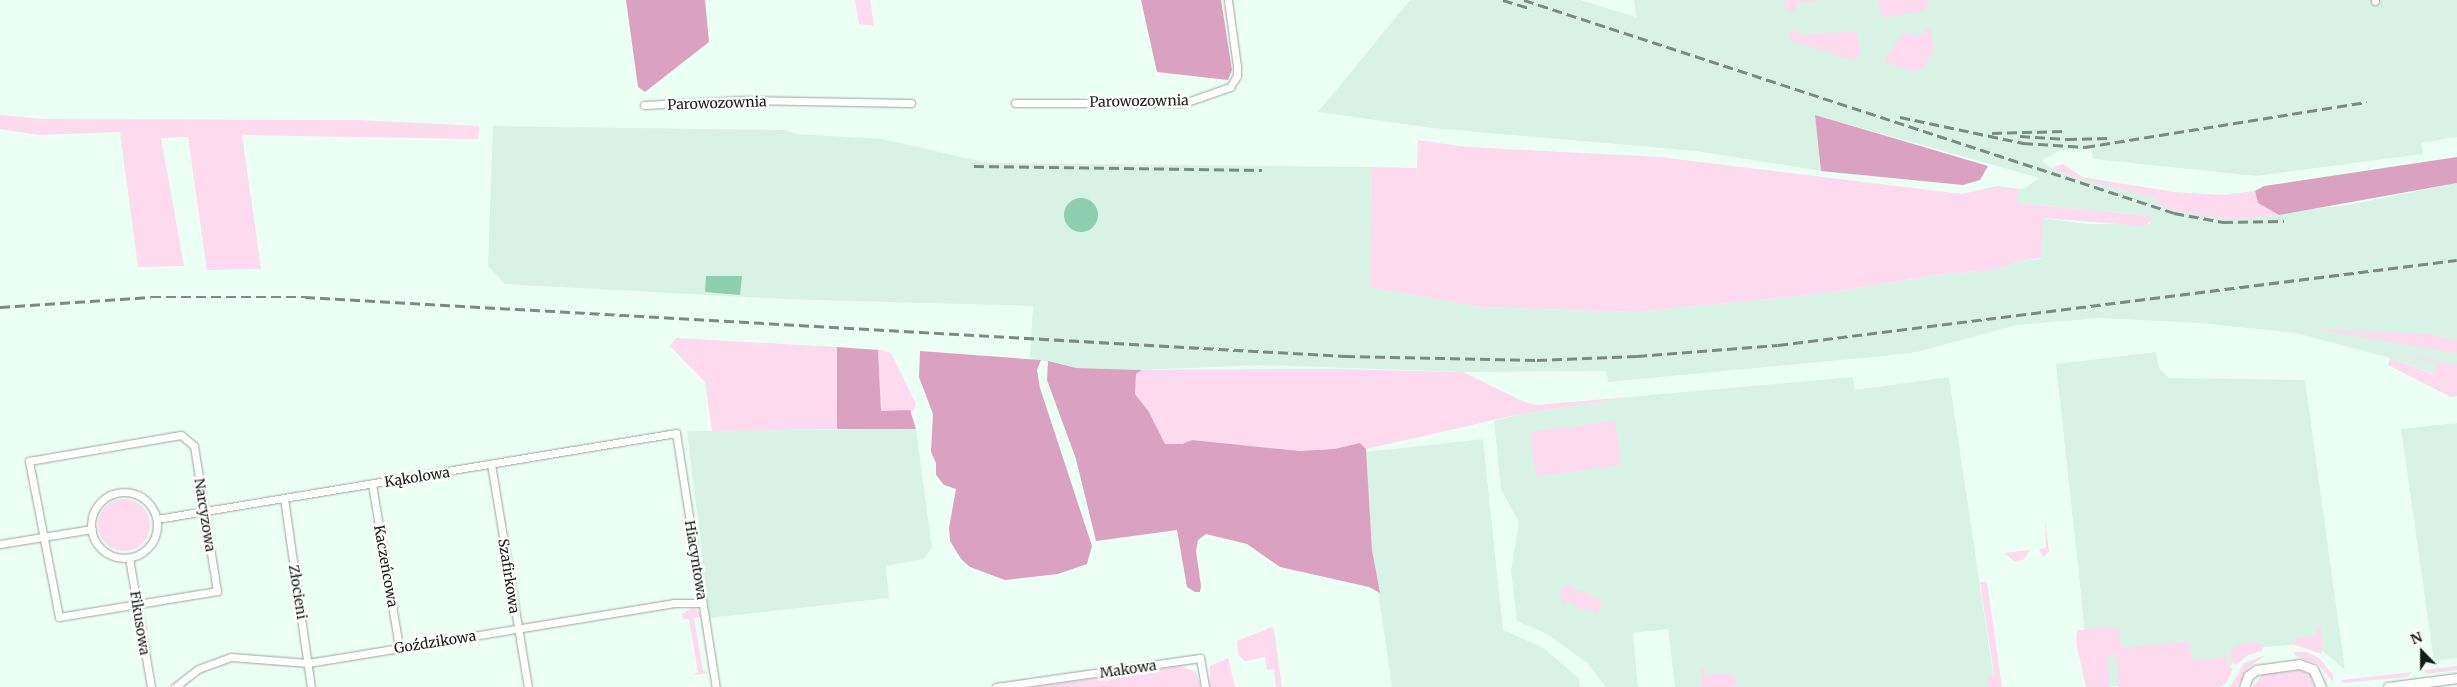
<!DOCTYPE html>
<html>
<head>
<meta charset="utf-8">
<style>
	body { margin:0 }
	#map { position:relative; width:2457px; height:687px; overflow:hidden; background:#ecfff5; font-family:Merriweather,serif }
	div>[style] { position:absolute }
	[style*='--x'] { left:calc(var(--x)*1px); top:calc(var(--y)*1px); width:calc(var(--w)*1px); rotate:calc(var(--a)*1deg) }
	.built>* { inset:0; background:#d8f3e5 }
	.green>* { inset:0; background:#fddaed }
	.round { border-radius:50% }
	.forest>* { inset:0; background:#daa1c1 }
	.water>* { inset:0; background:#8dcfb0 }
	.roads { filter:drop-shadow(0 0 1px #95a79d) drop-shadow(0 0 1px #95a79d) }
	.minor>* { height:7px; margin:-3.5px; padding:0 3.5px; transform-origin:3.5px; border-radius:3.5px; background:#fff }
	.minor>.ring { margin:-3.5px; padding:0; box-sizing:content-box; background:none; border:7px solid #fff; border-radius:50% }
	.tertiary>* { height:9px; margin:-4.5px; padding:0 4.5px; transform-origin:4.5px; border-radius:4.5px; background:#fff }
	.rail>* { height:2.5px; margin-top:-1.25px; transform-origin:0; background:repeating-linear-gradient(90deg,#7d8a83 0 10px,transparent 0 15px) }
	span { translate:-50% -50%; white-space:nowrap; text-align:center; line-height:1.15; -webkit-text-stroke:5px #fff; paint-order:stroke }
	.street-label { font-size:14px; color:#141b18 }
	.north { position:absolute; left:2397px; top:627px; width:50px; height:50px; -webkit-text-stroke:4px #fff; paint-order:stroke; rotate:338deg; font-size:14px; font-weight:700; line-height:20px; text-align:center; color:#141b18 }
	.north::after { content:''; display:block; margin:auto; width:18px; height:22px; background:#141b18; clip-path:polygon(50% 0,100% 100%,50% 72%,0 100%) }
</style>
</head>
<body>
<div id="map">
	<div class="built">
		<div style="clip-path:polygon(1410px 0,1580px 0,1636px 17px,1634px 0,2457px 0,2457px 137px,2421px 143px,2423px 154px,2256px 176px,2093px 159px,2091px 149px,2061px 150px,2042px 161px,2051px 168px,2082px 180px,2158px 198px,2156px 204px,2228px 219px,2348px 205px,2457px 183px,2457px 382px,2390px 358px,2295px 333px,2200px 323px,2100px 318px,2017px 325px,1917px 352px,1884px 356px,1608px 382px,1606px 371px,1463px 372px,1260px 365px,1142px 370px,1076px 368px,1030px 358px,1033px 306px,782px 299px,505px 284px,488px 266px,493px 126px,784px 130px,798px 134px,883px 139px,988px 163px,1372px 167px,1371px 287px,1481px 307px,1636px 312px,1817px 294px,1945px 274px,1993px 270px,2021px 261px,2041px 259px,2042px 218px,2088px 224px,2150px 224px,2149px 216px,2142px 215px,2017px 203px,2019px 189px,2025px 188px,2039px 178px,1815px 115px,1821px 171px,1696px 151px,1432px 128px,1318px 112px)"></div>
		<div style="clip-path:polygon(2156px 352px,2159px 368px,2169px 378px,2305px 380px,2345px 670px,2317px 646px,2297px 644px,2255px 648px,2238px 654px,2222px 682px,2091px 687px,2056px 364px)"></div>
		<div style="clip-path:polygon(1853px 377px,1855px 390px,1949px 377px,1995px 687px,1675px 687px,1668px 629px,1633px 633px,1638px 687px,1606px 687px,1587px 663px,1547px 634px,1517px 621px,1511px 570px,1519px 523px,1501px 489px,1494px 421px,1520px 414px,1639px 396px)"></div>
		<div style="clip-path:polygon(2457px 423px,2457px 658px,2434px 661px,2401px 429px)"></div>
		<div style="clip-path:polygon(916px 429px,932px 548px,924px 559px,886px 566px,889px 598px,710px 618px,687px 431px)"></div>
		<div style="clip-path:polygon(1483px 439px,1503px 630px,1542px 647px,1579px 678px,1580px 687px,1392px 687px,1372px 550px,1366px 452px)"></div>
	</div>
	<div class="green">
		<div style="clip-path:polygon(855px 0,870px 0,874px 26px,859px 24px)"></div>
		<div style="clip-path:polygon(1784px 0,1822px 0,1798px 3px,1797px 10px,1789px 13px,1785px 11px)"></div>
		<div style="clip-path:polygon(1878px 0,1928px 0,1929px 6px,1921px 12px,1885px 17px,1881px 15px)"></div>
		<div style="clip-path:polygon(1925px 27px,1931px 29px,1934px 48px,1925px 66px,1914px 72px,1884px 61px,1904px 32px,1914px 35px,1925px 34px)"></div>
		<div style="clip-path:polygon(1792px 29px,1801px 35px,1857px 31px,1860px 55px,1852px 60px,1793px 41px,1788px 34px)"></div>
		<div style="clip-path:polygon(0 115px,42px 119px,359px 120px,479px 126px,478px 139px,242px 135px,261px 269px,207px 270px,188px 137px,161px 138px,184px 266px,138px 267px,120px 132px,39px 135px,0 129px)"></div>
		<div style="clip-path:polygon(1418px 140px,1468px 147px,1660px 157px,1962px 194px,1997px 186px,2019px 189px,2017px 203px,2142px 215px,2149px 216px,2152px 221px,2143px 226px,2043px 218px,2041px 258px,2021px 261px,1993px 270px,1945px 274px,1817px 294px,1636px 312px,1481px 307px,1370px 287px,1372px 167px,1417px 168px)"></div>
		<div style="clip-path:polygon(2063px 164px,2082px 177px,2174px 192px,2222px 195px,2255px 191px,2258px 203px,2279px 215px,2228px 219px,2180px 212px,2156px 204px,2157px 198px,2082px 180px,2051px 168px)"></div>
		<div style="clip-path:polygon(2313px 329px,2429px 334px,2457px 341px,2457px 353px)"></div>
		<div style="clip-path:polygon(676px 338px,837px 347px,837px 429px,712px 431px,705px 382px,670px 346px)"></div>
		<div style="clip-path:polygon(873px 348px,891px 353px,916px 404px,913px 412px,881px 412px,878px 351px)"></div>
		<div style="clip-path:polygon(2390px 351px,2457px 365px,2457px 396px,2451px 397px,2388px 365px,2390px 358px,2433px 374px,2438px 364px)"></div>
		<div style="clip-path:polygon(1331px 369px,1463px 372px,1522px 401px,1537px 405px,1639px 396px,1520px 414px,1366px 449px,1360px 443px,1334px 449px,1300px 451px,1192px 440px,1182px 444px,1165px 444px,1149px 412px,1135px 394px,1136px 373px,1142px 370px)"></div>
		<div style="clip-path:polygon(1615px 421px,1621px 465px,1536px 476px,1530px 432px)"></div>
		<div class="round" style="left:98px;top:499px;width:52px;height:52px"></div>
		<div style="clip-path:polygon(2045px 518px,2049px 552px,2043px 557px,2039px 549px,2046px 548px)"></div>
		<div style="clip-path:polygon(2030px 550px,2023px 560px,2014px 561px,2004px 553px)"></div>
		<div style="clip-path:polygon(1980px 582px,1987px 582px,2002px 687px,1988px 687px,1987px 678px,1994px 675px)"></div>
		<div style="clip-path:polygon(1570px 584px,1572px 590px,1584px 591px,1595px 600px,1601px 597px,1600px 610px,1595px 614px,1592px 608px,1583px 610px,1568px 601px,1562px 604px,1560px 591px)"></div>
		<div style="clip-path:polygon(693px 608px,699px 612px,700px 617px,694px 618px,703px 671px,709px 672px,703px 674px,692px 675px,698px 672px,689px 619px,683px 619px,682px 614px)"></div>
		<div style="clip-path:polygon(2321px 624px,2322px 654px,2292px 644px,2297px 638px,2314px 635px)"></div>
		<div style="clip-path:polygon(1272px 627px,1274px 630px,1282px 687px,1276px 687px,1274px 669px,1267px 670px,1265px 657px,1245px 661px,1238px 655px,1237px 641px)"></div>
		<div style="clip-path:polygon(2119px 627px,2121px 648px,2189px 641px,2192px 661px,2227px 657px,2228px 666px,2233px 669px,2226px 683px,2219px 687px,2118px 687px,2116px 654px,2107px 655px,2110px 687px,2086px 687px,2076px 642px,2077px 630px)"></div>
		<div style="clip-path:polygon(2256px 642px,2263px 645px,2262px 651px,2248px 655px,2236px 665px,2232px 662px,2230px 651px,2236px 645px)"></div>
		<div style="clip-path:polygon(2293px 652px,2306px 652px,2319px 658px,2333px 675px,2333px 682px,2318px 664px,2297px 657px)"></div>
		<div style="clip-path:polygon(2266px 655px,2250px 666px,2237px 687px,2230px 687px,2244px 663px)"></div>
		<div style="clip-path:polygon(1228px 658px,1235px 687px,1210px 687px,1210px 666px)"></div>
		<div style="clip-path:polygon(1181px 666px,1196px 672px,1201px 687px,1034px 687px)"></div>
		<div style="clip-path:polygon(2457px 666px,2457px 670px,2427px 674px,2423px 670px)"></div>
		<div style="clip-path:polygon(1704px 667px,1705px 675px,1734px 673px,1736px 687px,1702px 687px,1701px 668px)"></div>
		<div style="clip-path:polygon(2301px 670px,2310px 675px,2314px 687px,2252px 687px,2263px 674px)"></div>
		<div style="clip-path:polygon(2412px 672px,2407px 677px,2341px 683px,2342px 680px)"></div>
	</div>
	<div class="forest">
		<div style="clip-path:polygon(626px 0,705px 0,709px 42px,645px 92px,638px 87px)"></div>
		<div style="clip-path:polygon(1141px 0,1221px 0,1232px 70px,1228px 80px,1157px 72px)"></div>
		<div style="clip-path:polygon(1815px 115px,1988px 166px,1980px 180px,1963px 185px,1821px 171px)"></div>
		<div style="clip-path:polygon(2457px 157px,2457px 183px,2279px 215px,2258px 203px,2255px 191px,2264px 186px)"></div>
		<div style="clip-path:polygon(837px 347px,878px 350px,881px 411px,910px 410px,916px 429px,837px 429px)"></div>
		<div style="clip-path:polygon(920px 351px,1041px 360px,1037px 370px,1040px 388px,1092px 546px,1087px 564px,1058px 574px,1005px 580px,970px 567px,961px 559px,950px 541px,949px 528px,956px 489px,944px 485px,936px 475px,936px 463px,931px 452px,933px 414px,919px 377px)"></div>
		<div style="clip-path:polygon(1048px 361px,1076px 368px,1142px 370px,1136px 374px,1135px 394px,1149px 412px,1165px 444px,1182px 444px,1192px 440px,1300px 451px,1334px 449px,1360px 443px,1366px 449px,1372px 550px,1380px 593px,1369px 587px,1280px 567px,1247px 544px,1206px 534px,1198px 540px,1196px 551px,1201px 586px,1200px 592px,1195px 592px,1187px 587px,1177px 530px,1096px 541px,1076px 459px,1047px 380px)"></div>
	</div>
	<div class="water">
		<div class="round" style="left:1064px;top:198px;width:34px;height:34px"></div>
		<div style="clip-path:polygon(706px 276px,742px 276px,740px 295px,705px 292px)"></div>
	</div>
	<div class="roads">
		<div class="minor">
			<div style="--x:2375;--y:0;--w:1;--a:90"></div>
			<div style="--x:1015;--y:103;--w:169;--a:0"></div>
			<div style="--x:1184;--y:103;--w:49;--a:-19.2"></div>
			<div style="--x:1230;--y:87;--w:13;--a:-58"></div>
			<div style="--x:1237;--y:76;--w:10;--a:-90"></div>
			<div style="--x:1237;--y:66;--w:67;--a:-97.8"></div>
			<div style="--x:644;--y:105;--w:100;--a:-2.9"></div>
			<div style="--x:744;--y:100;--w:167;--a:1"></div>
			<div style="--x:181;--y:435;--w:17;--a:40"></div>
			<div style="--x:194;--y:446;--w:147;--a:81"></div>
			<div style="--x:217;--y:591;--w:160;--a:170.7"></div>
			<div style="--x:59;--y:617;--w:159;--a:-100.9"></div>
			<div style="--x:29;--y:461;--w:154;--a:-9.7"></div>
			<div style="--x:491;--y:464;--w:226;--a:80.6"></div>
			<div style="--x:372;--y:484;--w:165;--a:80.6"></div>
			<div class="ring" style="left:91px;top:492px;width:59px;height:59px"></div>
			<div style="--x:284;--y:498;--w:191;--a:81.9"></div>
			<div style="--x:157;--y:519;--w:526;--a:-9.41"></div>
			<div style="--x:676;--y:433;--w:257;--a:81.1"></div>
			<div style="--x:0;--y:544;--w:93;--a:-9.3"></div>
			<div style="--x:129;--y:558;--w:131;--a:80.3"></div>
			<div style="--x:175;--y:687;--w:29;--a:-38"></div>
			<div style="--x:198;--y:669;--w:35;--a:-20"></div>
			<div style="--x:231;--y:657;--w:77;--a:4.5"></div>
			<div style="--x:308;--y:663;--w:370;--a:-9.3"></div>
			<div style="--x:673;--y:603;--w:29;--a:0"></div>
			<div style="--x:996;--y:687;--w:206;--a:-8.1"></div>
			<div style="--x:1200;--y:658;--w:29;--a:80"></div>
		</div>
		<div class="tertiary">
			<div style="--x:2244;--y:687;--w:12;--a:-70"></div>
			<div style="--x:2248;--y:676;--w:10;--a:-37"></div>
			<div style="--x:2256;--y:670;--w:43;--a:-7.9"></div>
			<div style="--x:2299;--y:664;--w:15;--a:20"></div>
			<div style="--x:2313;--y:669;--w:20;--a:66"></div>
			<div style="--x:2388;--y:687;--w:70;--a:-7.4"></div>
		</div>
	</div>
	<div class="rail">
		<div style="--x:1503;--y:0;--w:30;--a:17"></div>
		<div style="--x:1524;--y:0;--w:684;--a:18.14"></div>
		<div style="--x:2174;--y:213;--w:50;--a:10.4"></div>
		<div style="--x:2223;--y:222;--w:61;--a:-0.9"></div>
		<div style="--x:1900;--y:117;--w:126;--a:11.9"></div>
		<div style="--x:2023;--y:143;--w:62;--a:3.7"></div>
		<div style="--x:2085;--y:147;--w:285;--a:-9.1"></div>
		<div style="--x:1992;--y:133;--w:71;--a:-1.6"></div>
		<div style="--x:2020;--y:136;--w:47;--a:3.7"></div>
		<div style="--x:2067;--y:139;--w:42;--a:-1.4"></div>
		<div style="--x:974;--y:166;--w:288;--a:0.8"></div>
		<div style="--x:0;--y:307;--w:151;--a:-3.8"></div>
		<div style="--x:151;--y:297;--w:154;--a:0"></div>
		<div style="--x:305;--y:297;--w:1042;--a:3.25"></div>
		<div style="--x:1345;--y:356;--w:192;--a:1.2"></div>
		<div style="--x:1537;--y:360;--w:100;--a:-2.3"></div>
		<div style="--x:1637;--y:356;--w:141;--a:-4.5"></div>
		<div style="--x:1778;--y:345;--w:684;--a:-7.14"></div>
	</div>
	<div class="street-label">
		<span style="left:1139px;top:101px;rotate:-1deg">Parowozownia</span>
		<span style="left:717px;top:103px;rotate:-2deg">Parowozownia</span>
		<span style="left:417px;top:477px;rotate:-9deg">Kąkolowa</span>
		<span style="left:205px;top:515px;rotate:81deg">Narcyzowa</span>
		<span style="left:696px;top:560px;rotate:81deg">Hiacyntowa</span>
		<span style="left:386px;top:566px;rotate:80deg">Kaczeńcowa</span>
		<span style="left:509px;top:576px;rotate:81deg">Szafirkowa</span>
		<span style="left:298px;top:592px;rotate:81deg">Złocieni</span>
		<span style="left:140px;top:623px;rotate:81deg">Fikusowa</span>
		<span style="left:435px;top:642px;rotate:-9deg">Goździkowa</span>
		<span style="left:1128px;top:669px;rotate:-8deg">Makowa</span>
	</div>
	<div class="north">N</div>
</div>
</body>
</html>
